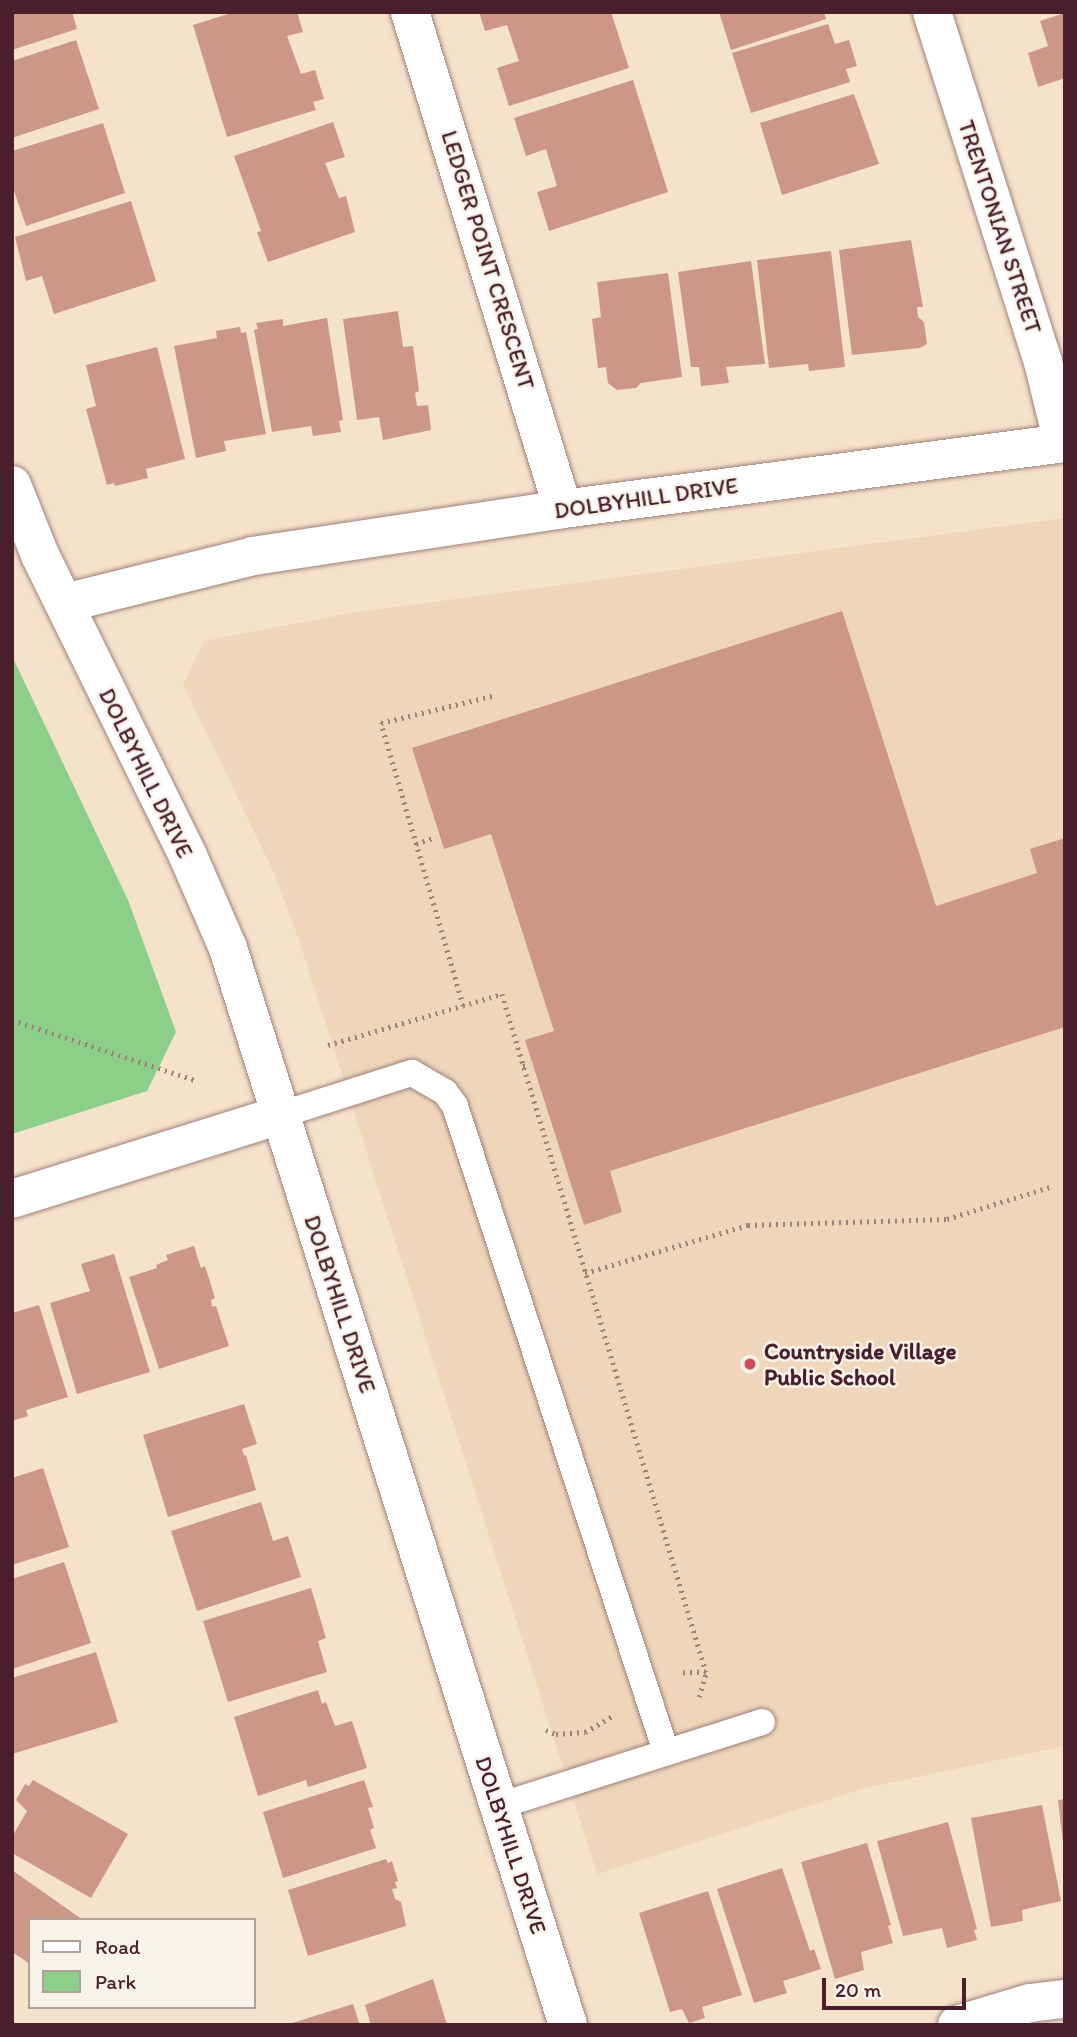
<!DOCTYPE html>
<html>
<head>
<meta charset="utf-8">
<style>
	body { margin:0 }
	#map { position:relative; width:1077px; height:2037px; overflow:hidden; background:#f5e2cb; font-family:Itim,sans-serif }
	div>[style] { position:absolute }
	[style*='--x'] { left:calc(var(--x)*1px); top:calc(var(--y)*1px); width:calc(var(--w)*1px); rotate:calc(var(--a)*1deg) }
	.built>* { inset:0; background:#efd6bb }
	.green>* { inset:0; background:#8bcf88 }
	.building>* { inset:0; background:#cc9786 }
	.path>* { height:4.5px; margin-top:-2.25px; transform-origin:0; background:repeating-linear-gradient(90deg,#a0807b 0 2px,transparent 0 7px) }
	.roads { filter:drop-shadow(0 0 2px #a0807b) drop-shadow(0 0 2px #a0807b) }
	.lane>* { height:26px; margin:-13px; padding:0 13px; transform-origin:13px; border-radius:13px; background:#fff }
	.street>* { height:38px; margin:-19px; padding:0 19px; transform-origin:19px; border-radius:19px; background:#fff }
	.dots>* { width:19px; height:19px; translate:-50% -50%; box-sizing:border-box; border:4px solid #f7f3e8; border-radius:50% }
	span { translate:-50% -50%; white-space:nowrap; text-align:center; line-height:1.15; -webkit-text-stroke:5px #f7f3e8; paint-order:stroke }
	.street-label { font-size:23px; color:#4a1f2b }
	.poi-label { font-size:23px; color:#4a1f2b; font-weight:700 }
	.left { translate:0 -50%; text-align:left }
	.frame { position:absolute; inset:0; border:14px solid #4a1f2b; pointer-events:none }
	.legend { position:absolute; left:28px; top:1918px; width:228px; height:91px; box-sizing:border-box; background:#f7f3e8; border:2px solid #b29e9c; margin:0; padding:9px 12px; list-style:none; font-size:21px; color:#4a1f2b }
	.legend li { display:flex; align-items:center; gap:14px; height:35px }
	.legend b { width:35px; border:2px solid #b29e9c }
	.scale { position:absolute; left:822px; top:1978px; width:144px; height:32px; box-sizing:border-box; border:4px solid #4a1f2b; border-top:0; padding-left:9px; font-size:21px; line-height:24px; white-space:nowrap; color:#4a1f2b; -webkit-text-stroke:5px #f7f3e8; paint-order:stroke }
</style>
</head>
<body>
<div id="map">
	<div class="built">
		<div style="clip-path:polygon(1065px 518px,1065px 1746px,865px 1788px,597px 1874px,299px 940px,273px 871px,183px 684px,204px 641px,351px 613px)"></div>
	</div>
	<div class="green">
		<div style="clip-path:polygon(12px 656px,128px 900px,176px 1032px,147px 1091px,12px 1134px)"></div>
	</div>
	<div class="building">
		<div style="clip-path:polygon(12px 12px,72px 12px,77px 29px,12px 50px)"></div>
		<div style="clip-path:polygon(234px 12px,297px 12px,303px 32px,287px 36px,301px 74px,315px 70px,324px 99px,313px 102px,316px 110px,227px 137px,193px 25px)"></div>
		<div style="clip-path:polygon(479px 12px,611px 12px,629px 68px,509px 106px,497px 68px,519px 61px,507px 25px,485px 31px)"></div>
		<div style="clip-path:polygon(719px 12px,824px 12px,826px 19px,731px 50px)"></div>
		<div style="clip-path:polygon(1065px 13px,1065px 78px,1038px 87px,1028px 53px,1048px 46px,1040px 21px)"></div>
		<div style="clip-path:polygon(828px 24px,835px 44px,849px 40px,857px 66px,846px 69px,850px 82px,751px 113px,732px 53px)"></div>
		<div style="clip-path:polygon(76px 40px,99px 109px,12px 138px,12px 61px)"></div>
		<div style="clip-path:polygon(633px 80px,668px 192px,549px 231px,537px 192px,557px 186px,546px 149px,526px 156px,514px 118px)"></div>
		<div style="clip-path:polygon(854px 94px,879px 164px,782px 195px,760px 123px)"></div>
		<div style="clip-path:polygon(333px 122px,345px 157px,325px 163px,339px 198px,346px 196px,355px 232px,268px 262px,257px 232px,261px 231px,234px 156px)"></div>
		<div style="clip-path:polygon(103px 123px,125px 193px,26px 226px,12px 185px,12px 151px)"></div>
		<div style="clip-path:polygon(131px 201px,156px 281px,54px 314px,42px 276px,26px 281px,15px 237px)"></div>
		<div style="clip-path:polygon(911px 240px,923px 307px,917px 307px,918px 317px,924px 322px,927px 344px,920px 348px,852px 355px,839px 250px)"></div>
		<div style="clip-path:polygon(831px 251px,845px 367px,809px 371px,808px 364px,769px 368px,757px 260px)"></div>
		<div style="clip-path:polygon(751px 261px,765px 364px,726px 367px,729px 383px,701px 386px,699px 367px,691px 367px,678px 272px)"></div>
		<div style="clip-path:polygon(668px 273px,682px 377px,641px 383px,636px 388px,617px 390px,608px 383px,606px 367px,598px 368px,592px 319px,601px 317px,597px 282px)"></div>
		<div style="clip-path:polygon(398px 311px,403px 347px,413px 346px,419px 391px,415px 393px,417px 406px,428px 405px,431px 430px,383px 440px,379px 417px,357px 420px,343px 319px)"></div>
		<div style="clip-path:polygon(327px 318px,343px 420px,339px 421px,341px 432px,313px 436px,311px 426px,272px 432px,254px 330px,258px 329px,256px 323px,283px 319px,283px 326px)"></div>
		<div style="clip-path:polygon(240px 327px,241px 333px,246px 332px,266px 434px,224px 441px,226px 451px,196px 458px,174px 346px,217px 338px,216px 331px)"></div>
		<div style="clip-path:polygon(157px 347px,185px 459px,146px 469px,148px 478px,115px 486px,114px 483px,107px 485px,86px 409px,96px 406px,86px 365px)"></div>
		<div style="clip-path:polygon(842px 611px,936px 906px,1037px 873px,1030px 849px,1065px 838px,1065px 1027px,610px 1171px,622px 1212px,584px 1225px,525px 1040px,554px 1031px,491px 834px,444px 849px,412px 748px)"></div>
		<div style="clip-path:polygon(194px 1246px,201px 1268px,205px 1266px,215px 1298px,211px 1300px,212px 1307px,216px 1306px,229px 1346px,159px 1369px,129px 1277px,157px 1268px,156px 1265px,168px 1260px,166px 1255px)"></div>
		<div style="clip-path:polygon(114px 1254px,150px 1372px,77px 1394px,50px 1303px,90px 1291px,81px 1264px)"></div>
		<div style="clip-path:polygon(39px 1305px,68px 1397px,26px 1410px,28px 1416px,12px 1421px,12px 1313px)"></div>
		<div style="clip-path:polygon(244px 1404px,257px 1444px,242px 1449px,244px 1456px,246px 1455px,256px 1490px,168px 1517px,143px 1435px)"></div>
		<div style="clip-path:polygon(43px 1468px,69px 1547px,12px 1565px,12px 1478px)"></div>
		<div style="clip-path:polygon(261px 1502px,273px 1541px,288px 1536px,301px 1577px,197px 1611px,171px 1531px)"></div>
		<div style="clip-path:polygon(64px 1562px,91px 1643px,12px 1669px,12px 1579px)"></div>
		<div style="clip-path:polygon(311px 1588px,326px 1638px,318px 1641px,327px 1672px,228px 1702px,203px 1621px)"></div>
		<div style="clip-path:polygon(96px 1652px,118px 1722px,12px 1754px,12px 1678px)"></div>
		<div style="clip-path:polygon(318px 1690px,322px 1704px,326px 1702px,335px 1726px,352px 1721px,367px 1768px,308px 1787px,306px 1780px,258px 1796px,234px 1717px)"></div>
		<div style="clip-path:polygon(33px 1780px,128px 1834px,91px 1898px,12px 1853px,12px 1837px,27px 1811px,16px 1800px,25px 1784px,29px 1786px)"></div>
		<div style="clip-path:polygon(364px 1780px,373px 1807px,368px 1808px,374px 1828px,370px 1830px,376px 1848px,283px 1878px,263px 1812px)"></div>
		<div style="clip-path:polygon(1065px 1799px,1065px 1843px,1063px 1843px,1058px 1800px)"></div>
		<div style="clip-path:polygon(1042px 1805px,1061px 1901px,1022px 1910px,1023px 1921px,991px 1927px,971px 1818px)"></div>
		<div style="clip-path:polygon(948px 1822px,977px 1929px,974px 1930px,977px 1940px,947px 1948px,942px 1928px,903px 1936px,877px 1841px)"></div>
		<div style="clip-path:polygon(867px 1843px,891px 1925px,888px 1926px,893px 1943px,861px 1952px,864px 1970px,835px 1979px,801px 1862px)"></div>
		<div style="clip-path:polygon(386px 1859px,388px 1863px,392px 1861px,398px 1881px,395px 1882px,397px 1888px,392px 1889px,395px 1899px,401px 1902px,406px 1926px,308px 1956px,288px 1890px)"></div>
		<div style="clip-path:polygon(782px 1868px,810px 1951px,814px 1949px,821px 1969px,783px 1981px,787px 1993px,754px 2003px,717px 1889px)"></div>
		<div style="clip-path:polygon(12px 1870px,83px 1920px,30px 1920px,30px 1964px,12px 1952px)"></div>
		<div style="clip-path:polygon(708px 1891px,742px 1995px,702px 2007px,705px 2018px,689px 2023px,682px 2009px,670px 2012px,639px 1913px)"></div>
		<div style="clip-path:polygon(433px 1979px,447px 2025px,371px 2025px,365px 2005px)"></div>
		<div style="clip-path:polygon(353px 2004px,360px 2025px,290px 2025px,289px 2024px)"></div>
	</div>
	<div class="path">
		<div style="--x:416;--y:844;--w:21;--a:-19"></div>
		<div style="--x:463;--y:1006;--w:295;--a:-106.2"></div>
		<div style="--x:381;--y:723;--w:118;--a:-13.7"></div>
		<div style="--x:12;--y:1020;--w:196;--a:18.2"></div>
		<div style="--x:328;--y:1045;--w:181;--a:-16.3"></div>
		<div style="--x:502;--y:994;--w:708;--a:73.25"></div>
		<div style="--x:706;--y:1672;--w:27;--a:178"></div>
		<div style="--x:523;--y:1066;--w:7;--a:-16"></div>
		<div style="--x:585;--y:1273;--w:170;--a:-16.4"></div>
		<div style="--x:748;--y:1225;--w:199;--a:-1.7"></div>
		<div style="--x:947;--y:1219;--w:108;--a:-17.3"></div>
		<div style="--x:699;--y:1697;--w:26;--a:-74"></div>
		<div style="--x:546;--y:1730;--w:11;--a:22"></div>
		<div style="--x:556;--y:1734;--w:29;--a:-4"></div>
		<div style="--x:585;--y:1732;--w:32;--a:-30"></div>
	</div>
	<div class="roads">
		<div class="lane">
			<div style="--x:280;--y:1115;--w:139;--a:-17.7"></div>
			<div style="--x:412;--y:1073;--w:38;--a:30"></div>
			<div style="--x:445;--y:1092;--w:17;--a:54"></div>
			<div style="--x:455;--y:1106;--w:680;--a:71.91"></div>
			<div style="--x:499;--y:1806;--w:276;--a:-17.7"></div>
		</div>
		<div class="street">
			<div style="--x:410;--y:12;--w:520;--a:72.89"></div>
			<div style="--x:932;--y:12;--w:367;--a:72.4"></div>
			<div style="--x:1043;--y:362;--w:83;--a:76.1"></div>
			<div style="--x:12;--y:485;--w:75;--a:68.2"></div>
			<div style="--x:40;--y:555;--w:335;--a:63.8"></div>
			<div style="--x:188;--y:856;--w:100;--a:66.5"></div>
			<div style="--x:228;--y:948;--w:1129;--a:72.48"></div>
			<div style="--x:65;--y:603;--w:194;--a:-14"></div>
			<div style="--x:253;--y:556;--w:314;--a:-8.6"></div>
			<div style="--x:563;--y:509;--w:506;--a:-7.49"></div>
			<div style="--x:12;--y:1199;--w:281;--a:-17.4"></div>
			<div style="--x:957;--y:2025;--w:76;--a:-16.8"></div>
			<div style="--x:1030;--y:2003;--w:35;--a:-7"></div>
		</div>
	</div>
	<div class="dots">
		<div style="left:750px;top:1364px;background:#d1495b"></div>
	</div>
	<div class="street-label">
		<span style="left:1000px;top:227px;rotate:72deg">TRENTONIAN STREET</span>
		<span style="left:488px;top:260px;rotate:73deg">LEDGER POINT CRESCENT</span>
		<span style="left:646px;top:498px;rotate:-8deg">DOLBYHILL DRIVE</span>
		<span style="left:146px;top:773px;rotate:64deg">DOLBYHILL DRIVE</span>
		<span style="left:340px;top:1304px;rotate:72deg">DOLBYHILL DRIVE</span>
		<span style="left:511px;top:1845px;rotate:72deg">DOLBYHILL DRIVE</span>
	</div>
	<div class="poi-label">
		<span class="left" style="left:764px;top:1364px">Countryside Village<br>Public School</span>
	</div>
	<div class="frame"></div>
	<ul class="legend">
	<li><b style="height:9px;background:#fff"></b>Road</li>
	<li><b style="height:19px;background:#8bcf88"></b>Park</li>
	</ul>
	<div class="scale">20 m</div>
</div>
</body>
</html>
